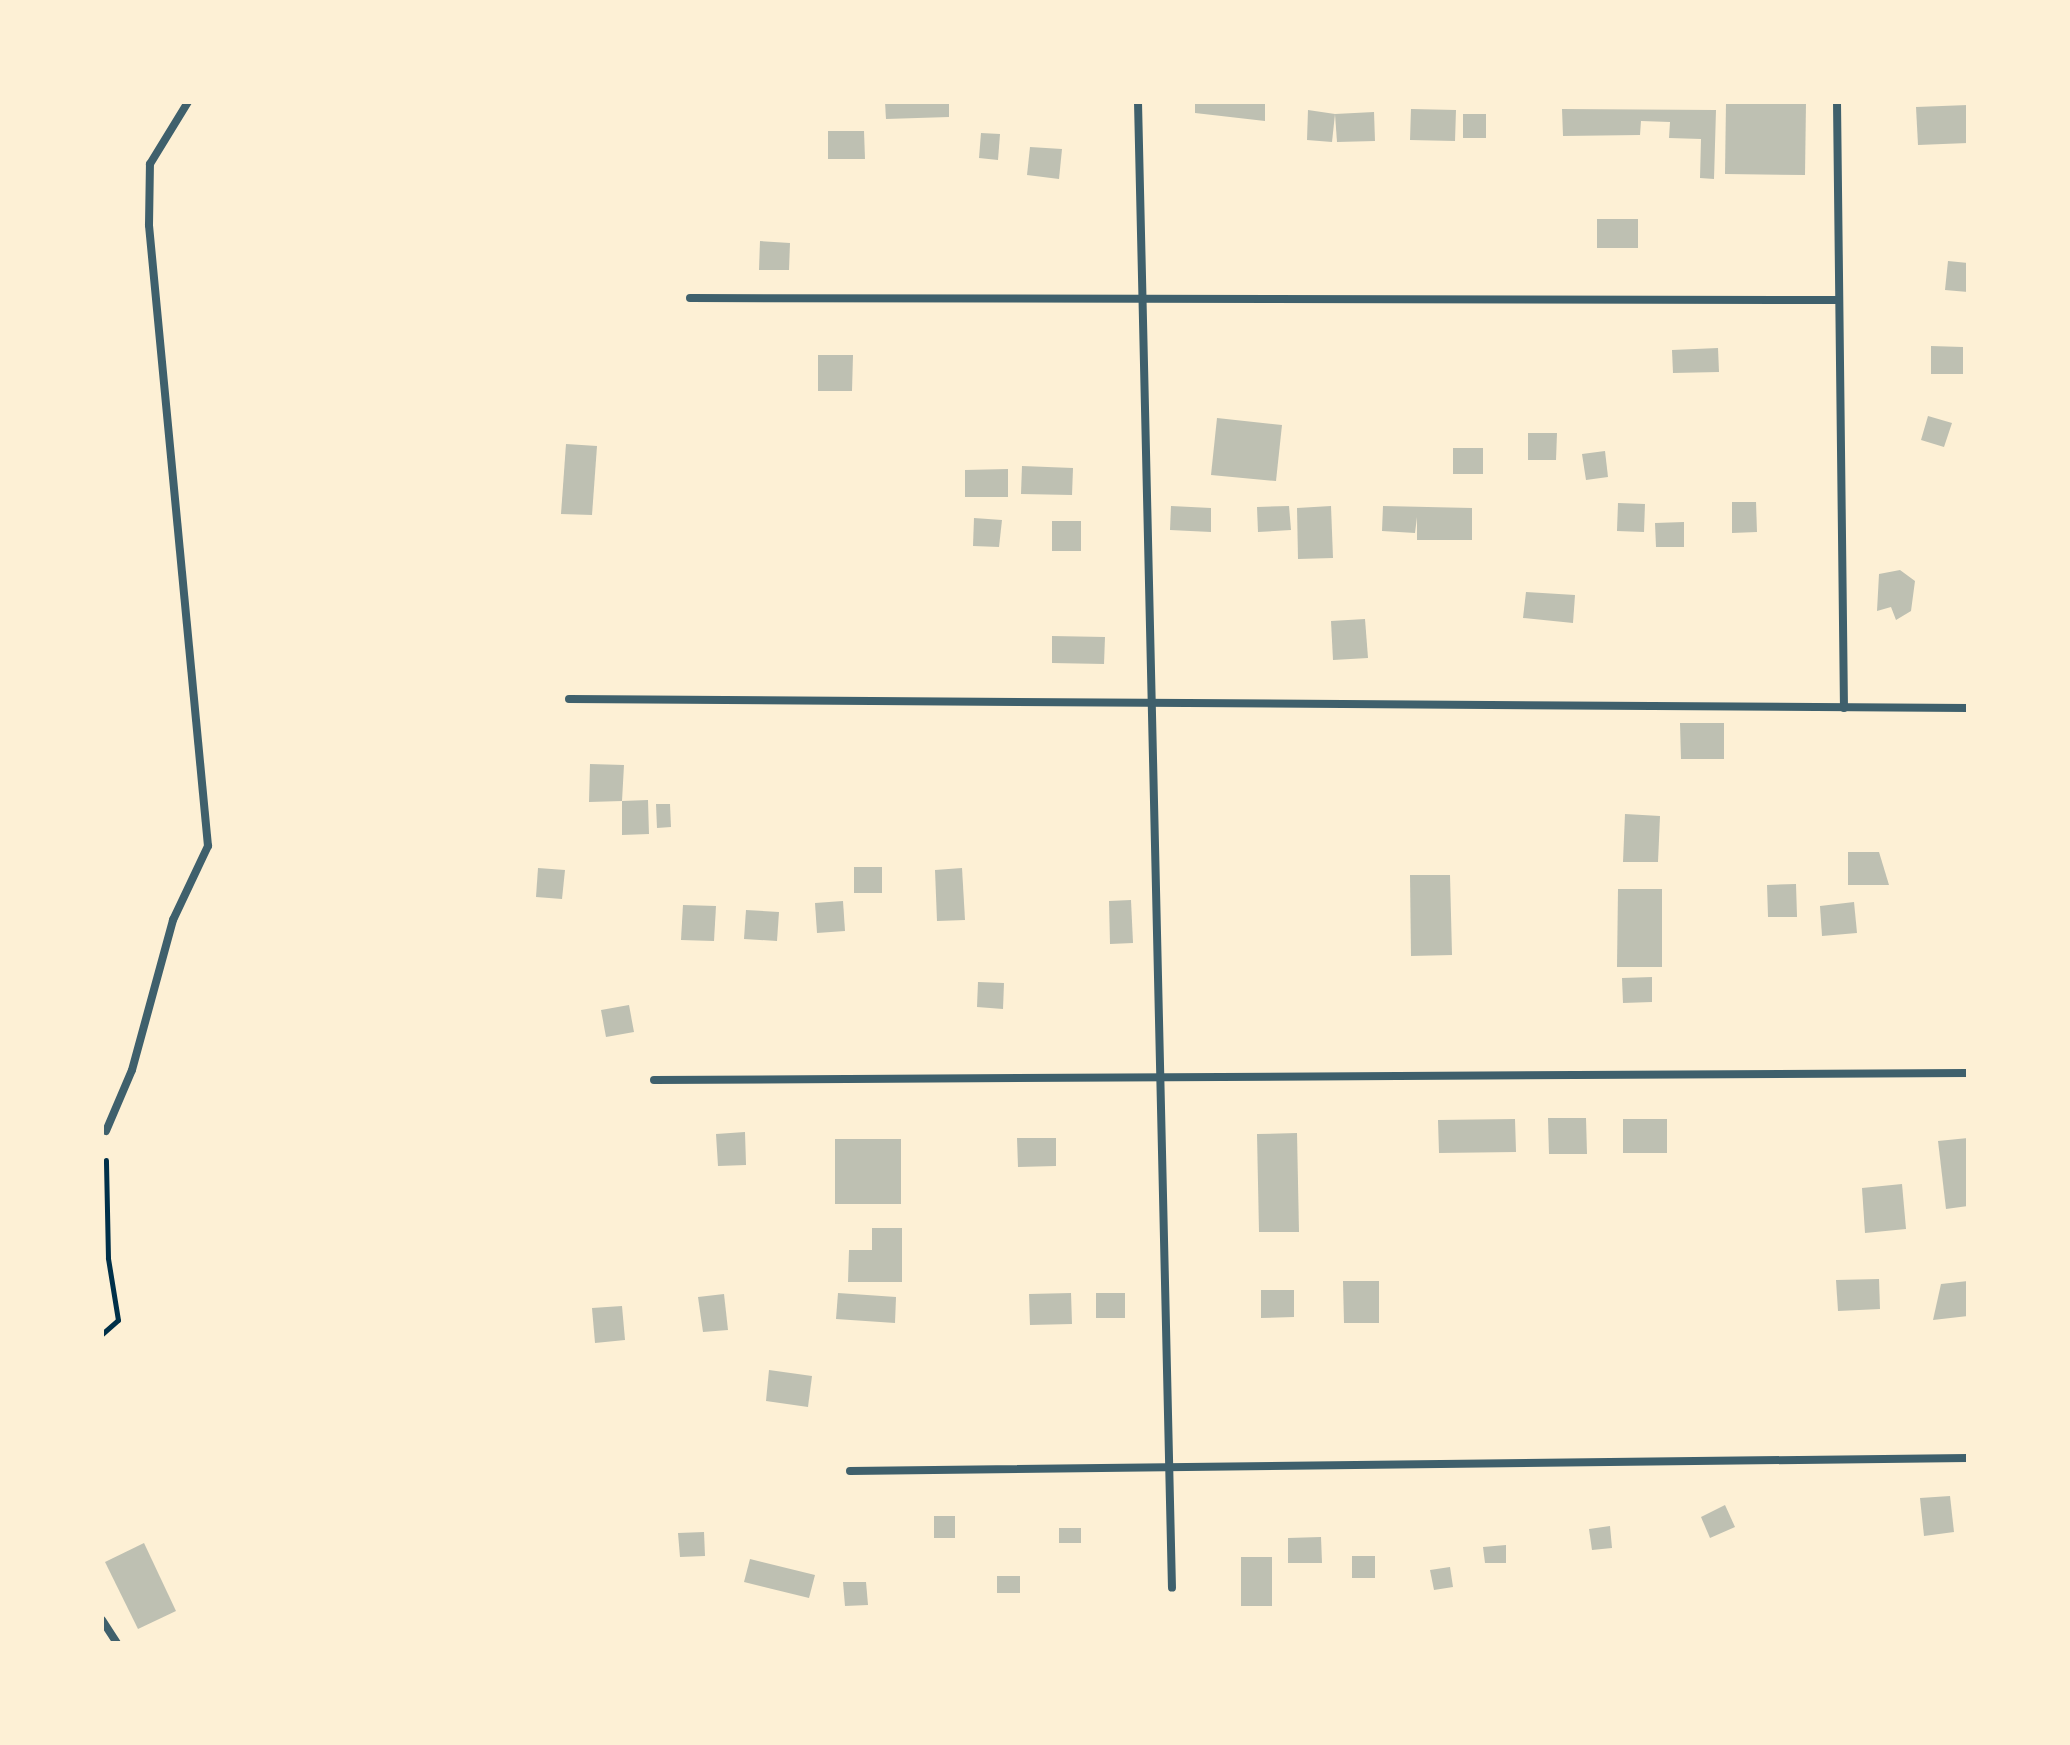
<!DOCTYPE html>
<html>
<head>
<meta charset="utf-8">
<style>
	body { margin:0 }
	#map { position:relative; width:2070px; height:1745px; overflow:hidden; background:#fdf0d5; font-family:"DejaVu Sans",sans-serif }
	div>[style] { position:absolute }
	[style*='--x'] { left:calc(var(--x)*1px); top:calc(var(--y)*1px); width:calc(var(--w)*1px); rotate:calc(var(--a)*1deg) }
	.building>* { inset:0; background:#bec0b2 }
	.path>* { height:5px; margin:-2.5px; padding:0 2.5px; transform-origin:2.5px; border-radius:2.5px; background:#003049 }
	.minor>* { height:8px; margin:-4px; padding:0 4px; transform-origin:4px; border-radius:4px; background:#3f606c }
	span { translate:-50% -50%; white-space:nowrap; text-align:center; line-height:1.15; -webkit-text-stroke:8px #fdf0d5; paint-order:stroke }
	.frame { position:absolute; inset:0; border:104px solid #fdf0d5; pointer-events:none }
</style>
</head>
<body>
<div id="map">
	<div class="building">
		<div style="clip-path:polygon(885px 102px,949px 102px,949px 117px,886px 119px)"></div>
		<div style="clip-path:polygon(1195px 102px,1265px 102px,1265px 121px,1195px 113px)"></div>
		<div style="clip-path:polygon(1726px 102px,1806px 102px,1805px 175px,1725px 174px)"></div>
		<div style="clip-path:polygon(1968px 105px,1968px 143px,1918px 145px,1916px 107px)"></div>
		<div style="clip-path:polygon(1411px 109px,1456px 110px,1455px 141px,1410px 140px)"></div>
		<div style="clip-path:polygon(1562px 109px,1716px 110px,1714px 179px,1700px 178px,1701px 139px,1669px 138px,1670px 122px,1641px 121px,1640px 135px,1563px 136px)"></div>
		<div style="clip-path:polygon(1308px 110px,1335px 114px,1332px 142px,1307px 140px)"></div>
		<div style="clip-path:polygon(1374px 112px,1375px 141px,1337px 142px,1335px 114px)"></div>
		<div style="clip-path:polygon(1463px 114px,1486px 114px,1486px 138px,1463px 138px)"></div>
		<div style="clip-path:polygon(828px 131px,864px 131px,865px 159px,828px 159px)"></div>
		<div style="clip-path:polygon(981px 133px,1000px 134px,998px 160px,979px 158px)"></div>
		<div style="clip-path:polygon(1030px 147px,1062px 149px,1059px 179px,1027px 175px)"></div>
		<div style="clip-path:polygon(1597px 219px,1638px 219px,1638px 248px,1597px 248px)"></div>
		<div style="clip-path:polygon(760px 241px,790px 243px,789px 270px,759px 270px)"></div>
		<div style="clip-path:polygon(1948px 261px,1968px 263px,1968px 292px,1945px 290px)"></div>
		<div style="clip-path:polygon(1931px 346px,1963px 347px,1963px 374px,1931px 374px)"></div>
		<div style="clip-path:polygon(1718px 348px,1719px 372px,1673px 373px,1672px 350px)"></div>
		<div style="clip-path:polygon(818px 355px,853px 355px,852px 391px,818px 391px)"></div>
		<div style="clip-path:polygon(1928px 416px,1952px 423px,1944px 447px,1921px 440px)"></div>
		<div style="clip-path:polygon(1217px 418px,1282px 425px,1276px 481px,1211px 475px)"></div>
		<div style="clip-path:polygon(1528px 433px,1557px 433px,1556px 460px,1528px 460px)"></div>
		<div style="clip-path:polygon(566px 444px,597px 446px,592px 515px,561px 514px)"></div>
		<div style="clip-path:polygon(1453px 448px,1483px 448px,1483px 474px,1453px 474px)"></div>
		<div style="clip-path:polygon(1605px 451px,1608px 477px,1586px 480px,1582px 454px)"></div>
		<div style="clip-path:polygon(1022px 466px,1073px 468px,1072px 495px,1021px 494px)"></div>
		<div style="clip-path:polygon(1008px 469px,1008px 497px,965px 497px,965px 470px)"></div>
		<div style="clip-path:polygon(1732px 502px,1756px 502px,1757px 532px,1732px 533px)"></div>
		<div style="clip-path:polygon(1618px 503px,1645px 504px,1644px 532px,1617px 531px)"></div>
		<div style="clip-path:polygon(1171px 506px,1211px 508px,1211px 532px,1170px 530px)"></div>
		<div style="clip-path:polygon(1289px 506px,1291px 530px,1258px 532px,1257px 507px)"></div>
		<div style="clip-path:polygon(1331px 506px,1333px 558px,1298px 559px,1297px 508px)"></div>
		<div style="clip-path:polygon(1383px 506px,1472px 508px,1472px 540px,1417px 540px,1417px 517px,1415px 533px,1382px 531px)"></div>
		<div style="clip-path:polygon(974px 518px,1002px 520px,999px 547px,973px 546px)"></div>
		<div style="clip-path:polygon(1052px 521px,1081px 521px,1081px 551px,1052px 551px)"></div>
		<div style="clip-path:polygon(1684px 522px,1684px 547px,1656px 547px,1655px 523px)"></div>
		<div style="clip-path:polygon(1900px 570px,1915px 581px,1911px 611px,1896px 620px,1891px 607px,1877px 611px,1879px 574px)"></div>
		<div style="clip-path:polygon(1526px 592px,1575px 595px,1573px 623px,1523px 618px)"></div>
		<div style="clip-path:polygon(1365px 619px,1368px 658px,1333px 660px,1331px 621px)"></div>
		<div style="clip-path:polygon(1052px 636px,1105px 637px,1104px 664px,1052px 663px)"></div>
		<div style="clip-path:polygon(1680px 723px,1724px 723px,1724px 759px,1681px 759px)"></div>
		<div style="clip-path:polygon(590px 764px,624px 765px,622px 801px,648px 800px,649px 834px,622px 835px,622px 801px,589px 802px)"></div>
		<div style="clip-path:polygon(656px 804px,670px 804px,671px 827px,657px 828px)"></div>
		<div style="clip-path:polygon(1625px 814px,1660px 816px,1658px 862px,1623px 862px)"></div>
		<div style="clip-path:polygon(1848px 852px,1879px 852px,1889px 885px,1848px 885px)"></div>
		<div style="clip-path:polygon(854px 867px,882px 867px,882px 893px,854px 893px)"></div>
		<div style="clip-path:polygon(538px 868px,565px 870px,562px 899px,536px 897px)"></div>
		<div style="clip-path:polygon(962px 868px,965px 920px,937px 921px,935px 870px)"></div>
		<div style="clip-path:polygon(1410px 875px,1450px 875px,1452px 955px,1411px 956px)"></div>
		<div style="clip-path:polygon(1796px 884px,1797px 917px,1768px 917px,1767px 885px)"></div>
		<div style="clip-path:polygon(1618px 889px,1662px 889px,1662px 967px,1617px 967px)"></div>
		<div style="clip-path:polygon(1131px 900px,1133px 943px,1110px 944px,1109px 901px)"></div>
		<div style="clip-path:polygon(843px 901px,845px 931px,817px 933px,815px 903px)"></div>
		<div style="clip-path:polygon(1854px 902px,1857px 933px,1822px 936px,1820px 906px)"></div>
		<div style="clip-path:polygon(683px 905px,716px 906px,714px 941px,681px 940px)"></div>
		<div style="clip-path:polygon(746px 910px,779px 912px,777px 941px,744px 939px)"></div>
		<div style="clip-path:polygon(1652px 977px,1652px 1002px,1623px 1003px,1622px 978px)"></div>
		<div style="clip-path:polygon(978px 982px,1004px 983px,1003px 1009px,977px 1007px)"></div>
		<div style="clip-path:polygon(629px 1005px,634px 1032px,606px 1037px,601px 1010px)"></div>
		<div style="clip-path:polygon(1548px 1118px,1586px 1118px,1587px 1154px,1549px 1154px)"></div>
		<div style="clip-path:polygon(1515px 1119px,1516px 1152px,1439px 1153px,1438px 1120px)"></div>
		<div style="clip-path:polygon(1623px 1119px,1667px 1119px,1667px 1153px,1623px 1153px)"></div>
		<div style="clip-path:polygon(745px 1132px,746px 1165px,718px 1166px,716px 1134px)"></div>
		<div style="clip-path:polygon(1297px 1133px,1299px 1232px,1259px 1232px,1257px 1134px)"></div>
		<div style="clip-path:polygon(1017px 1138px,1056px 1138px,1056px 1166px,1018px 1167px)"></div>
		<div style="clip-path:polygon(1968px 1138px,1968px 1206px,1946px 1209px,1938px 1141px)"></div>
		<div style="clip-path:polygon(835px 1139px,901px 1139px,901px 1204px,835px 1204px)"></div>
		<div style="clip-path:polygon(1902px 1184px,1906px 1229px,1865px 1233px,1862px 1188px)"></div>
		<div style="clip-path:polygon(872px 1228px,902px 1228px,902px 1282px,848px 1282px,849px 1250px,872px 1250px)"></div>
		<div style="clip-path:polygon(1879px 1279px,1880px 1309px,1838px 1311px,1836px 1280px)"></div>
		<div style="clip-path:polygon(1343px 1281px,1379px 1281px,1379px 1323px,1344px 1323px)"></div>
		<div style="clip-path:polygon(1968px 1281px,1968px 1316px,1933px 1320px,1941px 1284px)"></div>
		<div style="clip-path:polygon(1261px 1290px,1294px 1290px,1294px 1317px,1261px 1318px)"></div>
		<div style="clip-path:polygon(838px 1293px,896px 1297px,895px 1323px,836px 1319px)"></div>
		<div style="clip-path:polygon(1071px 1293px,1072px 1324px,1030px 1325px,1029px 1294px)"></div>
		<div style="clip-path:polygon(1096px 1293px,1125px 1293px,1125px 1318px,1096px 1318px)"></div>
		<div style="clip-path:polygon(724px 1294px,728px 1330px,703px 1332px,698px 1297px)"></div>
		<div style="clip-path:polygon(622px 1306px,625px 1340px,595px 1343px,592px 1308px)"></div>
		<div style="clip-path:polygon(769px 1370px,812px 1376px,808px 1407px,766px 1401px)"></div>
		<div style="clip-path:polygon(1950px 1496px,1954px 1532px,1924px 1536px,1920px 1498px)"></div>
		<div style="clip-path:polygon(1725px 1505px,1735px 1527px,1710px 1538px,1701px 1517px)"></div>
		<div style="clip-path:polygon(934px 1516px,955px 1516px,955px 1538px,934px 1538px)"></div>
		<div style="clip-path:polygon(1610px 1526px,1612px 1548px,1592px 1550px,1589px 1529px)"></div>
		<div style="clip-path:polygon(1059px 1528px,1081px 1528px,1081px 1543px,1059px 1543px)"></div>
		<div style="clip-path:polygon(704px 1532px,705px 1556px,680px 1557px,678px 1533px)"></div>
		<div style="clip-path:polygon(1321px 1537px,1322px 1563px,1288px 1563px,1288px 1538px)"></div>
		<div style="clip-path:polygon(144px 1543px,176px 1611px,138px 1629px,105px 1562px)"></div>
		<div style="clip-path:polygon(1506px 1545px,1506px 1563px,1485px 1563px,1483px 1547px)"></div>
		<div style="clip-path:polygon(1352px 1556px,1375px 1556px,1375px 1578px,1352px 1578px)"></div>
		<div style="clip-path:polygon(1241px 1557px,1272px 1557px,1272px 1606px,1241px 1606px)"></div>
		<div style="clip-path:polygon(750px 1559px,815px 1575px,809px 1598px,744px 1582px)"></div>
		<div style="clip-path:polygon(1450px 1567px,1453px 1587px,1434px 1590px,1430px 1570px)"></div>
		<div style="clip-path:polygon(997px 1576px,1020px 1576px,1020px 1593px,997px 1593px)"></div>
		<div style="clip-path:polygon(843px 1582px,866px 1582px,868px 1605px,845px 1606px)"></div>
	</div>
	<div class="path">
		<div style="--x:102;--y:1334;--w:21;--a:-41"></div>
		<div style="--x:118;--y:1320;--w:63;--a:-99.2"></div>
		<div style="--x:108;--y:1258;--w:98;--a:-91.2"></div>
	</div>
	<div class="minor">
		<div style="--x:1138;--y:102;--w:1486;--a:88.69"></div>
		<div style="--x:1837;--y:102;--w:606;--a:89.34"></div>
		<div style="--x:690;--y:298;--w:1149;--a:0.1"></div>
		<div style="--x:569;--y:699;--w:1399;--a:0.37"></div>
		<div style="--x:654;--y:1080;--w:1314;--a:-0.31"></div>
		<div style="--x:106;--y:1131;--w:66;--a:-66.9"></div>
		<div style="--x:132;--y:1070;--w:156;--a:-74.7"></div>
		<div style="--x:173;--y:920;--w:82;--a:-64.7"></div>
		<div style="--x:208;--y:846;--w:624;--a:-95.43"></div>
		<div style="--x:149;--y:225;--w:61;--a:-89.1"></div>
		<div style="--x:150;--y:164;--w:73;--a:-58.5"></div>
		<div style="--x:850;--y:1471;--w:1118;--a:-0.67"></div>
		<div style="--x:102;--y:1620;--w:27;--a:57"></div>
	</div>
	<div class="frame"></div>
</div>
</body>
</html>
